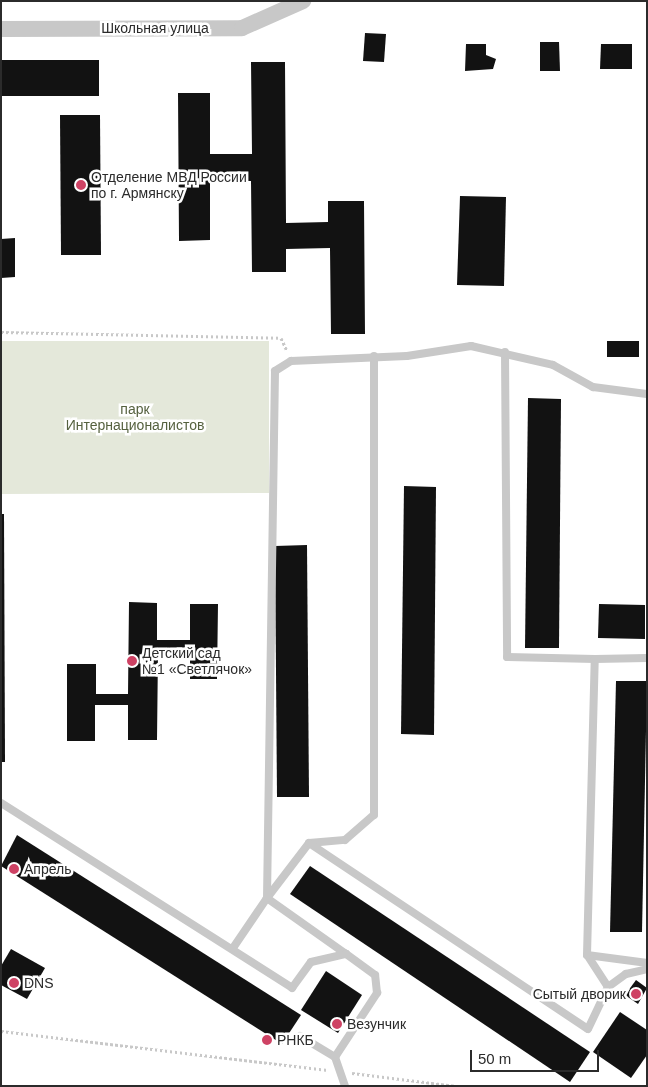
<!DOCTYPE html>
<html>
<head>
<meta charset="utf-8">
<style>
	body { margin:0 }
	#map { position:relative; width:648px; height:1087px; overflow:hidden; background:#fff; font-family:Helvetica,sans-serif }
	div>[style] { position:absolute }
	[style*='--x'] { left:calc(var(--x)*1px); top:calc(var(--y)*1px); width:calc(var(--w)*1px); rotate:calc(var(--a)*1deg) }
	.green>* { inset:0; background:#e4e8da }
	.building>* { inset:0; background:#121212 }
	.path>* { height:3px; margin-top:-1.5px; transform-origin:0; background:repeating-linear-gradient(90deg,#c8c8c8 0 2.5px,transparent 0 5px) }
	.service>* { height:8px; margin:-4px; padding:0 4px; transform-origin:4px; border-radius:4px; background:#c8c8c8 }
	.minor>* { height:16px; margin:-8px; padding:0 8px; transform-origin:8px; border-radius:8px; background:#c8c8c8 }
	.dots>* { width:14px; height:14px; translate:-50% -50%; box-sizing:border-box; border:2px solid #fff; border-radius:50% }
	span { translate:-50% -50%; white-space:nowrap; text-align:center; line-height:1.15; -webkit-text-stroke:5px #fff; paint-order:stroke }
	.street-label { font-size:14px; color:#2b2b2b }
	.poi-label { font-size:14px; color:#2b2b2b }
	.left { translate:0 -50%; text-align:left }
	.right { translate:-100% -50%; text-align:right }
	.park-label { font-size:14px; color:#55613f }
	.frame { position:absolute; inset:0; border:2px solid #2b2b2b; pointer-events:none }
	.scale { position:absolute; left:470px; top:1050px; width:129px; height:22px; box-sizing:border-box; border:2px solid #2b2b2b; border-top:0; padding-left:6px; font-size:15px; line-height:18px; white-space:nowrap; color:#2b2b2b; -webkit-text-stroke:4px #fff; paint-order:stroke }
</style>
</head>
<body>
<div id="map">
	<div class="green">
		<div style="clip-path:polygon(1px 341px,269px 341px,269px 493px,1px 494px)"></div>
	</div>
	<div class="building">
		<div style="clip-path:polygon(365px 33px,386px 34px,384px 62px,363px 61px)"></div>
		<div style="clip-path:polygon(540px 42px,559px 42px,560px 71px,540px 71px)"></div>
		<div style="clip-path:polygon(466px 44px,486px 44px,486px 55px,496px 59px,493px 69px,465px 71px)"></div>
		<div style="clip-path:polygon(601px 44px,632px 44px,632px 69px,600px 69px)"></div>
		<div style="clip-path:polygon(1px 60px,99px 60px,99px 96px,1px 96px)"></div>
		<div style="clip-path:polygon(251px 62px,285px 62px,286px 223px,328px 222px,328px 201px,364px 201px,365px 334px,331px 334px,330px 248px,286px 249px,286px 272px,252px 272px,251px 181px,210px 181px,210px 240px,179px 241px,178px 93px,210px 93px,210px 154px,252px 154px)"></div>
		<div style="clip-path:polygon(60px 115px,100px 115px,101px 255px,61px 255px)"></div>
		<div style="clip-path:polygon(460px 196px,506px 197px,504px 286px,457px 285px)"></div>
		<div style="clip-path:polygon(15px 238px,15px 277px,1px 278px,1px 239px)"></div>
		<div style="clip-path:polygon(607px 341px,639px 341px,639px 357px,607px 357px)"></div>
		<div style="clip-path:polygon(528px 398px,561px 399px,559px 648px,525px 648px)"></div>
		<div style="clip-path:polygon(404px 486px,436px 487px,434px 735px,401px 734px)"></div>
		<div style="clip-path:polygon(1px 514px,4px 514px,5px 762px,1px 762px)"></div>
		<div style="clip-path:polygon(307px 545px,309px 797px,277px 797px,275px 546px)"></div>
		<div style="clip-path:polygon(129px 602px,157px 603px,157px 640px,190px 640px,190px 604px,218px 604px,217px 679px,190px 679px,190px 651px,158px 651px,157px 740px,128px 740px,128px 705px,95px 705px,95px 741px,67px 741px,67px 664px,96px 664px,96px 694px,128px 694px)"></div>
		<div style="clip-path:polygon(599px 604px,645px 605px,645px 639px,598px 638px)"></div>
		<div style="clip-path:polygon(616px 681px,647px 681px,642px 932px,610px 932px)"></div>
		<div style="clip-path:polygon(17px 835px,301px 1015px,282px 1044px,1px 866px)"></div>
		<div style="clip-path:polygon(310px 866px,590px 1052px,570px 1082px,290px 894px)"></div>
		<div style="clip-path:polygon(11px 949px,45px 968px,27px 999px,1px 985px,1px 966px)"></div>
		<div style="clip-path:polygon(326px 971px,362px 995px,338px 1033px,301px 1010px)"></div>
		<div style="clip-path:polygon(636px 980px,647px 988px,638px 1004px,625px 995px)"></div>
		<div style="clip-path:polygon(620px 1012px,647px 1030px,647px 1055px,631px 1078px,593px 1052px)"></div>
	</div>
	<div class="path">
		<div style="--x:1;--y:332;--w:280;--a:1.2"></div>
		<div style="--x:281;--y:338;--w:14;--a:65"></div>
		<div style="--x:1;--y:1031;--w:329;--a:6.8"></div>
		<div style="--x:352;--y:1073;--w:105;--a:7.1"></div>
	</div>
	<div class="service">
		<div style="--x:505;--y:352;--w:305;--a:89.6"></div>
		<div style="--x:507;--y:657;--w:88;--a:1.3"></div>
		<div style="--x:1;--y:803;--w:345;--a:32.4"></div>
		<div style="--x:292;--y:988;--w:32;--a:-54"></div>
		<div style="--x:311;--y:962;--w:36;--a:-13"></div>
		<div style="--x:346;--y:954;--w:97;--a:-144.7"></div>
		<div style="--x:267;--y:898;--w:69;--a:-52.6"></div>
		<div style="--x:309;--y:843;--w:36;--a:-5"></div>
		<div style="--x:345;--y:840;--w:38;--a:-41"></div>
		<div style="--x:374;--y:815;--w:459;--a:-90"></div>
		<div style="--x:309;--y:843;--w:335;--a:33.7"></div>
		<div style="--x:588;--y:1029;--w:47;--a:-64.5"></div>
		<div style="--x:608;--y:987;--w:22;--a:-36"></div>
		<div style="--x:626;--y:974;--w:22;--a:-13"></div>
		<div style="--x:233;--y:948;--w:60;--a:-55.8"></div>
		<div style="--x:267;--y:898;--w:527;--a:-89.13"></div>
		<div style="--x:275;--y:371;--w:19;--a:-32"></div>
		<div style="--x:291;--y:361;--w:116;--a:-2.5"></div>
		<div style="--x:407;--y:356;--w:65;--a:-8.9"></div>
		<div style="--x:471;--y:346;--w:84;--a:13"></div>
		<div style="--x:553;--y:365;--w:46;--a:28.8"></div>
		<div style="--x:593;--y:387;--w:54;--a:7.4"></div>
		<div style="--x:587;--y:955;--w:61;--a:7.6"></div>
		<div style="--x:608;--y:987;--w:38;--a:-123"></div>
		<div style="--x:587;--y:955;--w:296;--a:-88.5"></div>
		<div style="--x:595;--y:659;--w:52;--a:-1.1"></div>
		<div style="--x:300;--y:1036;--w:41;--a:31"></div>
		<div style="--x:345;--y:1086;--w:31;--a:-109"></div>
		<div style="--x:335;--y:1057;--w:77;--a:-56.7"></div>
		<div style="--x:377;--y:993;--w:18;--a:-96"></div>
		<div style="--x:375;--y:975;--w:36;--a:-144"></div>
	</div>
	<div class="minor">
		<div style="--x:1;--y:29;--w:241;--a:-0.2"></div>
		<div style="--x:242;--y:28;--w:67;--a:-23.9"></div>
	</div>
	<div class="dots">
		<div style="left:81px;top:185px;background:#ce4264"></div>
		<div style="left:132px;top:661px;background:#ce4264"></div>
		<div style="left:14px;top:869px;background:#ce4264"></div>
		<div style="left:14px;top:983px;background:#ce4264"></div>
		<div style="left:636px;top:994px;background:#ce4264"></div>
		<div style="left:337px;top:1024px;background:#ce4264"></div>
		<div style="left:267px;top:1040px;background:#ce4264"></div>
	</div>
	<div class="street-label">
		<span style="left:155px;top:28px">Школьная улица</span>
	</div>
	<div class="poi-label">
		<span class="left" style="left:91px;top:185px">Отделение МВД России<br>по г. Армянску</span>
		<span class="left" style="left:142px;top:661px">Детский сад<br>№1 «Светлячок»</span>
		<span class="left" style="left:24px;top:869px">Апрель</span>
		<span class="left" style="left:24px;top:983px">DNS</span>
		<span class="right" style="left:626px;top:994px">Сытый дворик</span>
		<span class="left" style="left:347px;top:1024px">Везунчик</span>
		<span class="left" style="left:277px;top:1040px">РНКБ</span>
	</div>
	<div class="park-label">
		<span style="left:135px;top:417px">парк<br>Интернационалистов</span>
	</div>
	<div class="frame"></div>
	<div class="scale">50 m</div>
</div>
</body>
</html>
